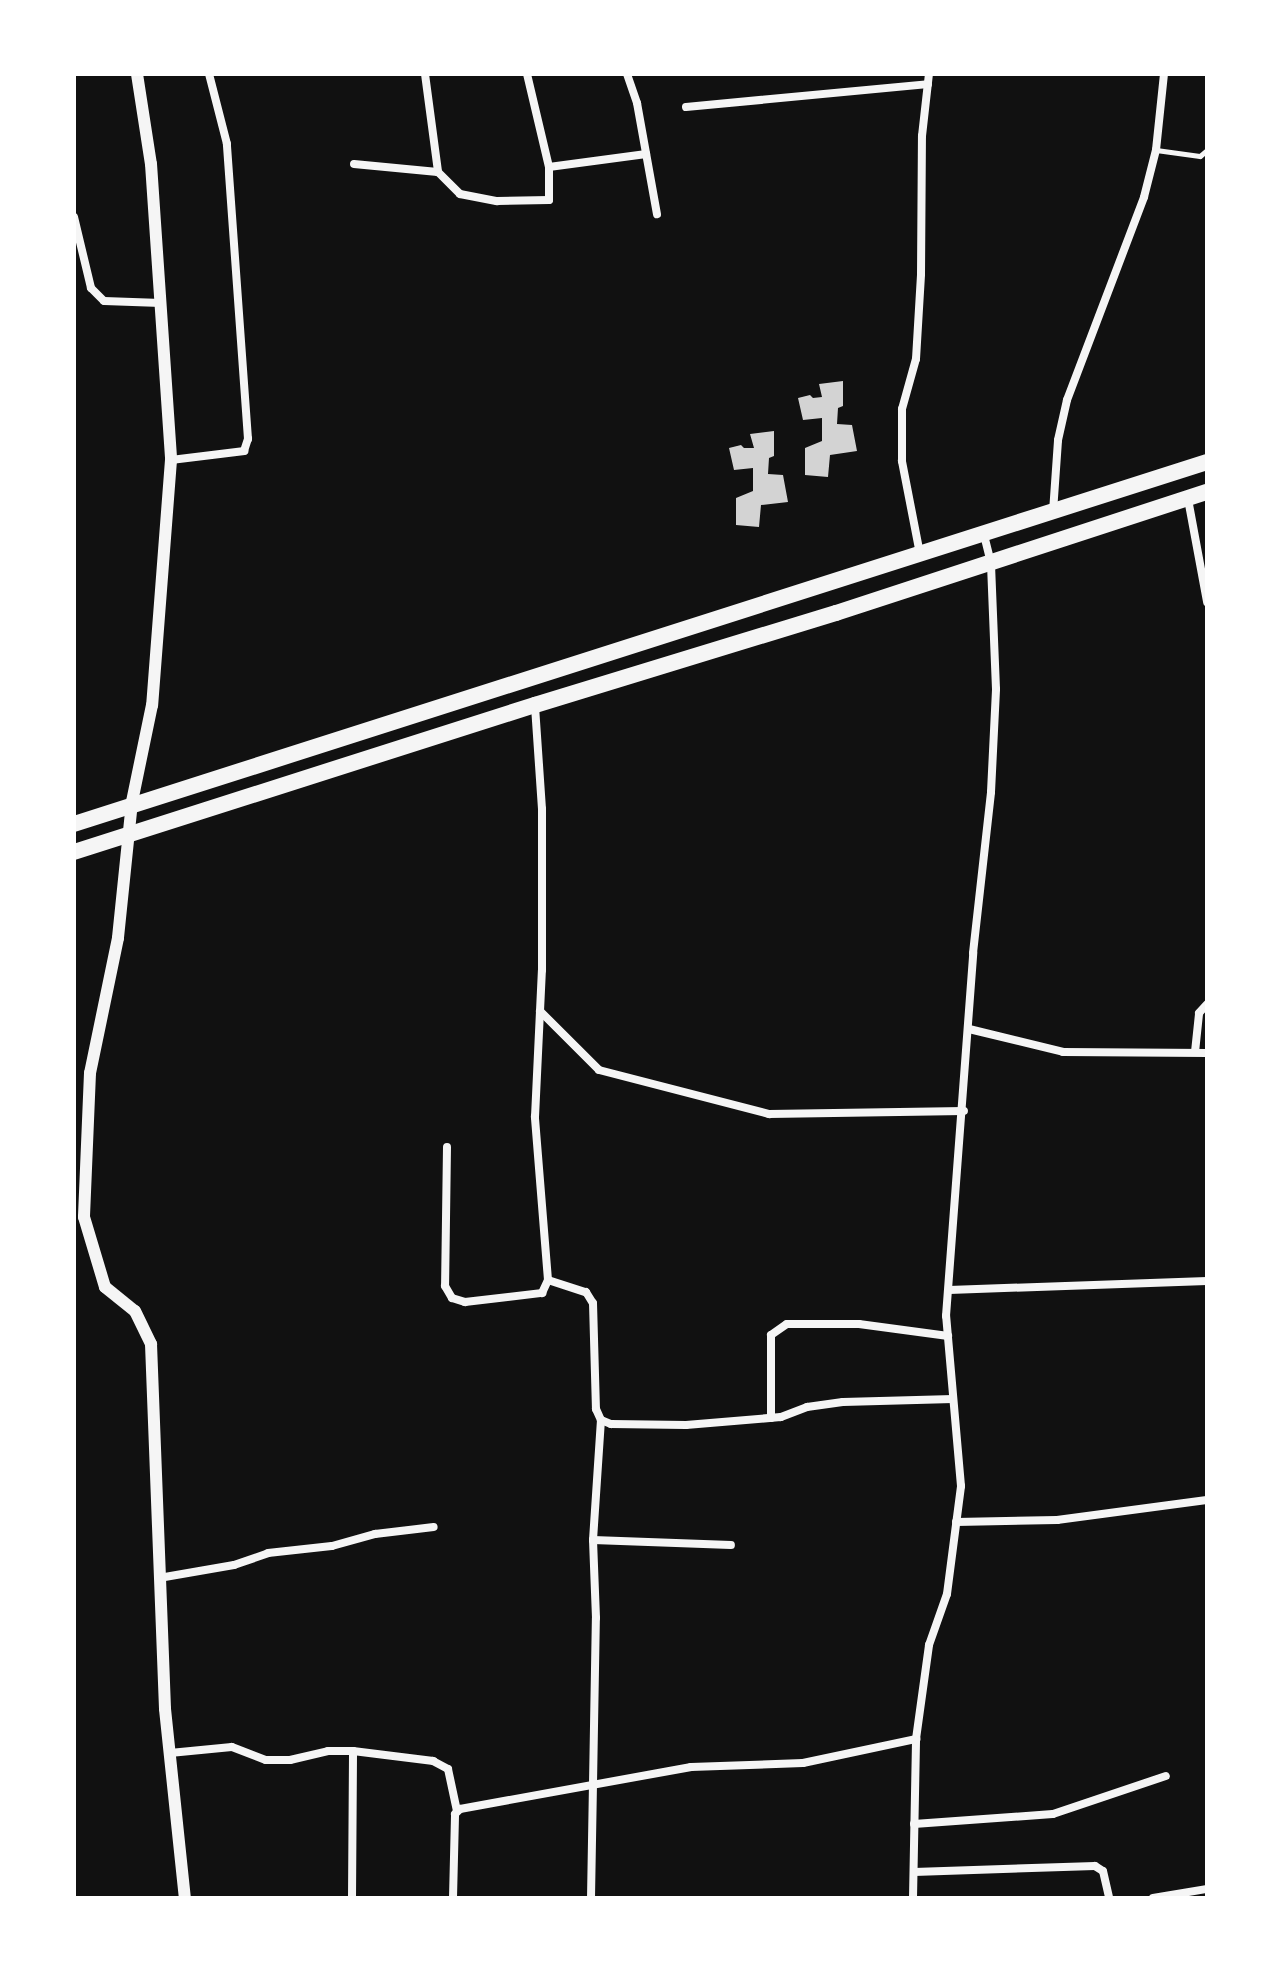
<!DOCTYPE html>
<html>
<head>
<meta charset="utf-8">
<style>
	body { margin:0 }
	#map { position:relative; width:1281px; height:1972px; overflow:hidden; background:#111; font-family:"Public Sans",sans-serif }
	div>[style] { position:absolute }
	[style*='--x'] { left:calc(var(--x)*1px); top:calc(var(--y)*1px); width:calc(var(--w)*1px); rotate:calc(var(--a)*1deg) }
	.building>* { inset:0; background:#d3d3d3 }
	.service>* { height:5px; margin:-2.5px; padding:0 2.5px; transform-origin:2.5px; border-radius:2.5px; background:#f5f5f5 }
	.minor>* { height:8px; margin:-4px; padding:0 4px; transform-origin:4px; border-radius:4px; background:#f5f5f5 }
	.tertiary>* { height:12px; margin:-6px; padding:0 6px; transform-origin:6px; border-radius:6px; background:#f5f5f5 }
	.primary>* { height:16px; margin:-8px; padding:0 8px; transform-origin:8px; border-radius:8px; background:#f5f5f5 }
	span { translate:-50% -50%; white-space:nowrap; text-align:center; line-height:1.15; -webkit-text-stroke:7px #fff; paint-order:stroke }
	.frame { position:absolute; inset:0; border:76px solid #fff; pointer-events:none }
</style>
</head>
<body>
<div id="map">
	<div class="building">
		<div style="clip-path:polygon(843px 381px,843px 406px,838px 408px,837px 424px,852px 425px,857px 451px,830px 455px,828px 477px,805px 475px,805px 448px,822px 441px,822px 418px,803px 420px,798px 398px,810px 395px,813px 398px,822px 397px,819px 384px)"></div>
		<div style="clip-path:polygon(774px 431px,774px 456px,769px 458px,768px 474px,783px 475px,788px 502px,761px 505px,759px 527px,736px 525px,736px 498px,753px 491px,753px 468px,734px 470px,729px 448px,741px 445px,744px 448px,754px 448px,750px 434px)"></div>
	</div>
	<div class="service">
		<div style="--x:1156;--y:150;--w:44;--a:7.8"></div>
		<div style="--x:1200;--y:156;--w:9;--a:-41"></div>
	</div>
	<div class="minor">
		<div style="--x:425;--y:74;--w:99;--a:82.4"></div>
		<div style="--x:438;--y:172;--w:31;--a:45"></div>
		<div style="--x:460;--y:194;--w:38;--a:11"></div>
		<div style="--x:497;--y:201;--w:52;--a:-1.1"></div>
		<div style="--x:549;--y:200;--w:33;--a:-90"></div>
		<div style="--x:549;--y:167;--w:96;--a:-103.3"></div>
		<div style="--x:627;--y:74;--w:31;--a:71"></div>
		<div style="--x:637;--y:103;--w:113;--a:79.8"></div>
		<div style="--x:686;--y:107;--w:243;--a:-5.4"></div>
		<div style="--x:354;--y:164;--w:84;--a:5.4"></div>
		<div style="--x:549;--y:167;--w:98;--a:-7.6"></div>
		<div style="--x:74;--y:217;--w:73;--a:76.5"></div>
		<div style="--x:91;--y:288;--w:18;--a:45"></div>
		<div style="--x:104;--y:301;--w:57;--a:2"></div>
		<div style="--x:171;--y:460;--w:74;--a:-7"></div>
		<div style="--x:244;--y:451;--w:13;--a:-72"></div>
		<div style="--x:248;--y:439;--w:296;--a:-94.1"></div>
		<div style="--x:227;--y:144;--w:72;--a:-104.4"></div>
		<div style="--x:1188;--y:499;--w:105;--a:79.5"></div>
		<div style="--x:1053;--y:512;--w:72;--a:-86"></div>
		<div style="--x:1058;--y:440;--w:41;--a:-77.3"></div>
		<div style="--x:1067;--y:400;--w:217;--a:-69.2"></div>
		<div style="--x:1144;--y:197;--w:49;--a:-75.7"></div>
		<div style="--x:1156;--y:150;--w:76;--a:-84"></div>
		<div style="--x:920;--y:554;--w:95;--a:-101"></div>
		<div style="--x:902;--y:461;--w:52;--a:-90"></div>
		<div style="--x:902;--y:409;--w:52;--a:-74.4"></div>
		<div style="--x:916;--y:359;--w:85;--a:-86.6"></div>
		<div style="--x:921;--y:274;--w:138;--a:-89.6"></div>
		<div style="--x:922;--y:136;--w:62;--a:-83.6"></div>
		<div style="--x:540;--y:1011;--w:83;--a:45"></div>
		<div style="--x:599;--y:1070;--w:176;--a:14.5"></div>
		<div style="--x:769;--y:1114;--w:195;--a:-0.9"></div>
		<div style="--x:969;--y:1029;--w:97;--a:13.7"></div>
		<div style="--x:1063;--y:1052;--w:144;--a:0.4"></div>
		<div style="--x:1195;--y:1052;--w:39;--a:-84"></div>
		<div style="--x:1199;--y:1013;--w:12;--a:-48"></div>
		<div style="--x:447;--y:1147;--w:139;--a:90.8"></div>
		<div style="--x:445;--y:1286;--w:14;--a:60"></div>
		<div style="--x:452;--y:1298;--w:14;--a:17"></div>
		<div style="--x:465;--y:1302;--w:78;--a:-6.7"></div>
		<div style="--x:542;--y:1293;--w:14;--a:-65"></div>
		<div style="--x:548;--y:1280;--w:164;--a:-94.6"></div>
		<div style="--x:535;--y:1117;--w:147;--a:-87.3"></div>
		<div style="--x:542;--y:970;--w:161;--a:-90"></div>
		<div style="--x:542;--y:809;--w:104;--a:-93.9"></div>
		<div style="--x:548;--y:1280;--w:40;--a:18"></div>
		<div style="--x:586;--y:1292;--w:13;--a:58"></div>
		<div style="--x:593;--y:1303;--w:106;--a:88.4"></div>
		<div style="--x:596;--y:1409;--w:12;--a:66"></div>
		<div style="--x:601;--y:1420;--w:11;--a:22"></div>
		<div style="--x:611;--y:1424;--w:75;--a:0.8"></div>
		<div style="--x:686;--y:1425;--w:95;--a:-4.8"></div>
		<div style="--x:781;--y:1417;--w:28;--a:-21"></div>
		<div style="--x:807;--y:1407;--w:36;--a:-8"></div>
		<div style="--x:843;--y:1402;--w:110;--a:-1.6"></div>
		<div style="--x:949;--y:1290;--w:258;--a:-2"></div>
		<div style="--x:771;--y:1418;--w:83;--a:-90"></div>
		<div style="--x:771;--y:1335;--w:19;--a:-35"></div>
		<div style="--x:787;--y:1324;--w:72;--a:0"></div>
		<div style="--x:859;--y:1324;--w:90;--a:7.7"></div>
		<div style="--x:956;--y:1522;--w:101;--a:-1.1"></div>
		<div style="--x:1057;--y:1520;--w:151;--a:-7.6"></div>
		<div style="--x:593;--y:1540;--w:138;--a:2.1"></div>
		<div style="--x:159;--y:1578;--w:76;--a:-9.8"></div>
		<div style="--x:234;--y:1565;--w:36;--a:-19"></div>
		<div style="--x:268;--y:1553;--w:64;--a:-6.2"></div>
		<div style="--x:332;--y:1546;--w:45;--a:-15.6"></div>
		<div style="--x:375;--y:1534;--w:59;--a:-6.8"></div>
		<div style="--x:170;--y:1753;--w:62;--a:-5.5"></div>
		<div style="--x:232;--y:1747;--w:36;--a:21"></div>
		<div style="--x:266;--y:1760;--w:24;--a:0"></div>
		<div style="--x:290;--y:1760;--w:39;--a:-13"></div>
		<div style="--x:328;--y:1751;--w:25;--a:0"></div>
		<div style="--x:353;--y:1751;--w:81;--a:7.1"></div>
		<div style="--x:433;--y:1761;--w:17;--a:28"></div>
		<div style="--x:448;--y:1769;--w:43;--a:77.9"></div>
		<div style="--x:914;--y:1824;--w:139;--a:-4.1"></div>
		<div style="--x:1053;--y:1814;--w:119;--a:-18.6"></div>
		<div style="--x:914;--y:1872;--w:181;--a:-1.9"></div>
		<div style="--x:1095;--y:1866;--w:9;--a:32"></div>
		<div style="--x:1103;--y:1871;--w:28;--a:77"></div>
		<div style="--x:352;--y:1898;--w:147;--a:-89.6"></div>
		<div style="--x:453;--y:1898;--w:84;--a:-88.6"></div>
		<div style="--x:455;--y:1814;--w:7;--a:-45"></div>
		<div style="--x:460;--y:1809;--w:235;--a:-10.3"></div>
		<div style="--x:691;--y:1767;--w:112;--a:-2"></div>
		<div style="--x:803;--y:1763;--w:116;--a:-12"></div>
		<div style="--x:591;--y:1898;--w:280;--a:-89"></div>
		<div style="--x:596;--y:1618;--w:78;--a:-92.2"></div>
		<div style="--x:593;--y:1540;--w:120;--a:-86.2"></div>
		<div style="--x:913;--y:1898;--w:159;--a:-88.9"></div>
		<div style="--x:916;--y:1739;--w:95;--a:-82.1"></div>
		<div style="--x:929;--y:1645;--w:54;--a:-70.6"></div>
		<div style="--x:947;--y:1594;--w:109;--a:-82.6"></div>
		<div style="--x:961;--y:1486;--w:171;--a:-95"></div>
		<div style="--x:946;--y:1316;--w:364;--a:-85.7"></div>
		<div style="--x:973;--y:953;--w:162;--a:-83.6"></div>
		<div style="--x:991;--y:792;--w:103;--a:-87.2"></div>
		<div style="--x:996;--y:689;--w:126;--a:-92.3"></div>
		<div style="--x:991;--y:563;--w:29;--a:-104"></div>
		<div style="--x:1153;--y:1898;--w:55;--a:-9.5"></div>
	</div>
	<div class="tertiary">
		<div style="--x:137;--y:74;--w:91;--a:81.2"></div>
		<div style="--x:151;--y:164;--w:297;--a:86.1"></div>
		<div style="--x:171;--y:460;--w:246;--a:94.4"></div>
		<div style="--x:152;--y:705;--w:99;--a:101.7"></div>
		<div style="--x:132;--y:802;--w:137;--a:95.9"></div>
		<div style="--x:118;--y:938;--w:138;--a:101.7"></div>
		<div style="--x:90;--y:1073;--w:144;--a:92.4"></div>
		<div style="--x:84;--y:1217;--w:73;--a:73.3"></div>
		<div style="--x:105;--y:1287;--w:38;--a:39"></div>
		<div style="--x:135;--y:1311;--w:37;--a:64"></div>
		<div style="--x:151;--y:1344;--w:365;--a:87.8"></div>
		<div style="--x:165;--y:1709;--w:190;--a:84"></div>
	</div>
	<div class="primary">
		<div style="--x:74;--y:824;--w:1189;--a:-17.72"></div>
		<div style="--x:74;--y:852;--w:484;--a:-17.7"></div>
		<div style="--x:535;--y:705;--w:315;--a:-17"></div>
		<div style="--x:836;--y:613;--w:390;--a:-18.1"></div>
	</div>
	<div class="frame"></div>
</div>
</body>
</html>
